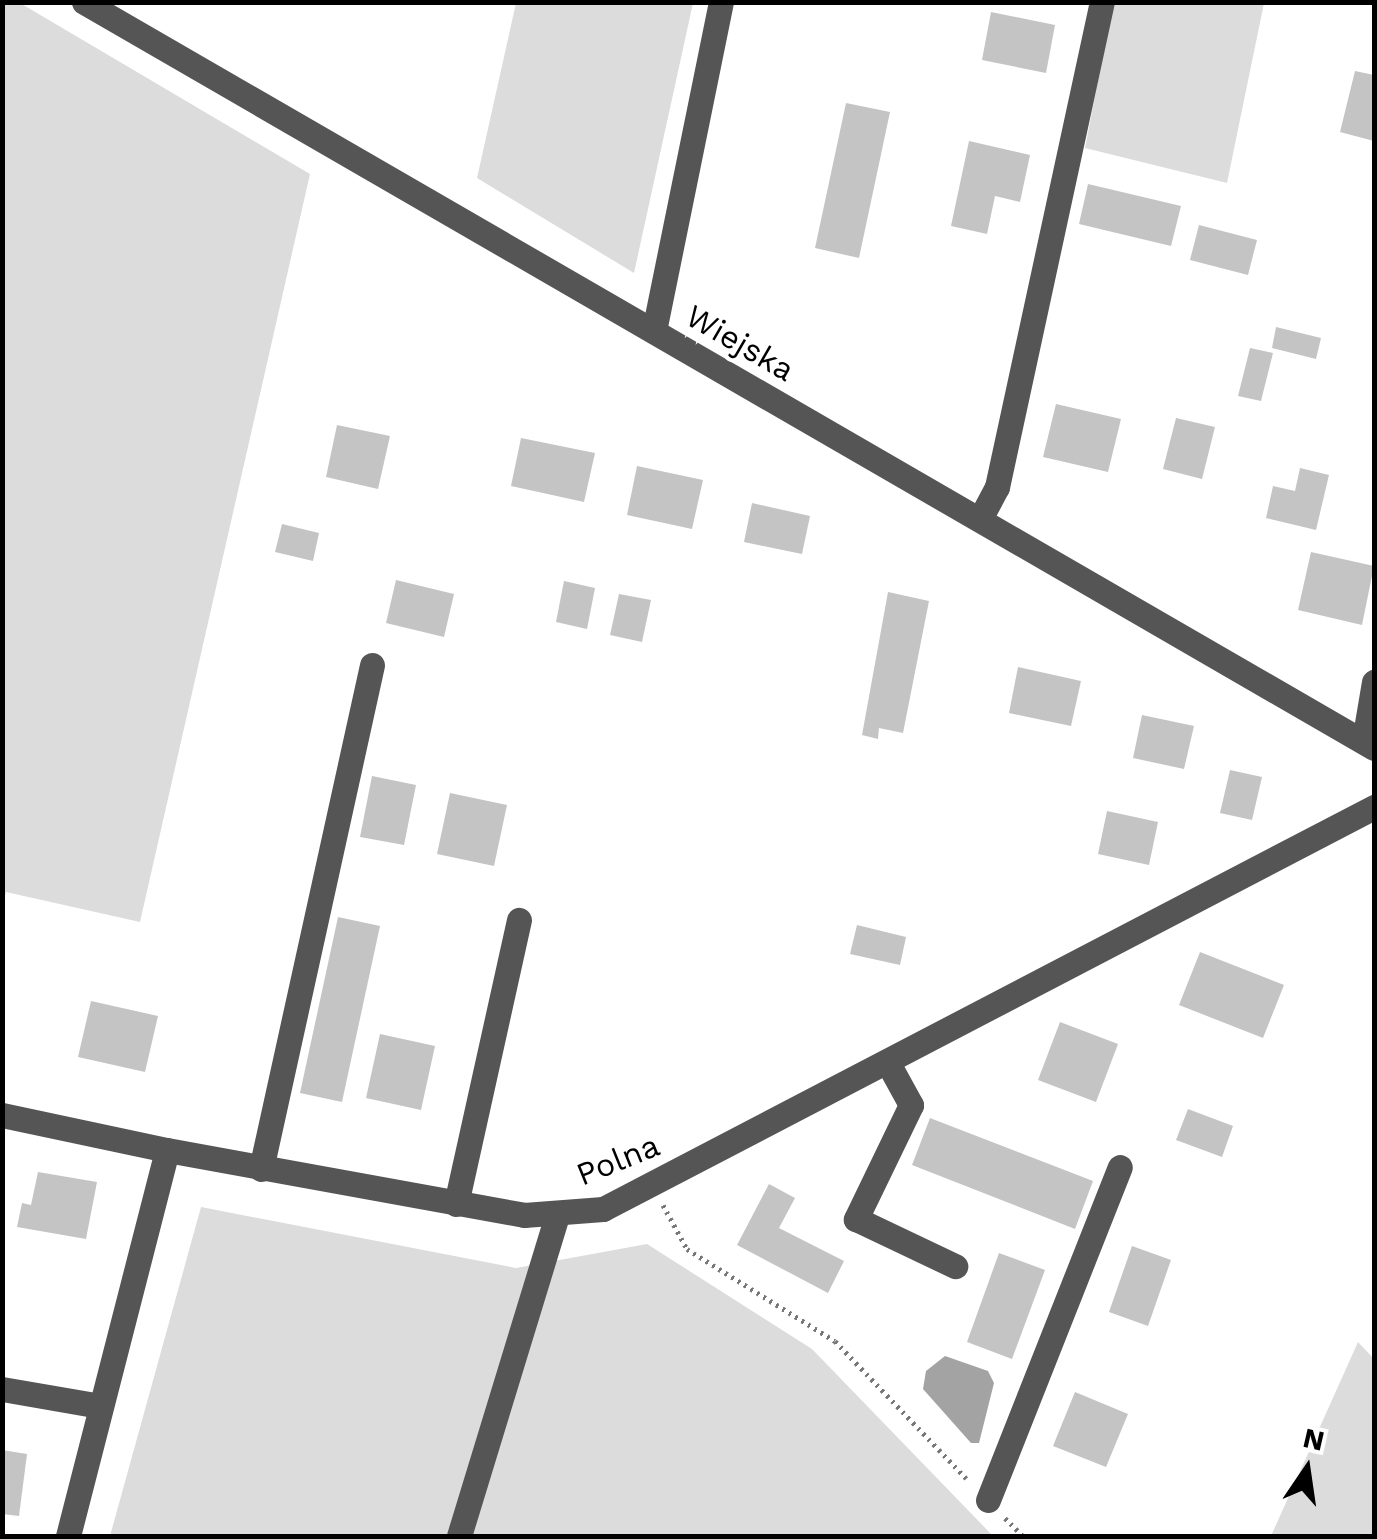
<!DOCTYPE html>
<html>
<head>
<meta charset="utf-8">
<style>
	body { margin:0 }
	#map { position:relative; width:1377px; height:1539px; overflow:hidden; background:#fff; font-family:"Work Sans",sans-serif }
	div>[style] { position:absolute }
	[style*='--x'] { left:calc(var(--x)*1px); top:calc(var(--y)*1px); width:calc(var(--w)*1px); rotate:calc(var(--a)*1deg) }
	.green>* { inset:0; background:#dcdcdc }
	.water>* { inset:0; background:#a3a3a3 }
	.building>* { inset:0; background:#c4c4c4 }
	.path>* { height:5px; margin-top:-2.5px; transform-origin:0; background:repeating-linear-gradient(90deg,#777 0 2.5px,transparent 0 7.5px) }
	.minor>* { height:25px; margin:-12.5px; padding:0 12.5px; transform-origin:12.5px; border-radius:12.5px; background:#555 }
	span { translate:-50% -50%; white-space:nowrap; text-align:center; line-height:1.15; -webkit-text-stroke:8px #fff; paint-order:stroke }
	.street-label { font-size:32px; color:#000 }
	.frame { position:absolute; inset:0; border:5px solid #000; pointer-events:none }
	.north { position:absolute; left:1257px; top:1419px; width:100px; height:100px; -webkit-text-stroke:8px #fff; paint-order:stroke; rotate:13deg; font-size:28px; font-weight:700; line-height:40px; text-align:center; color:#000 }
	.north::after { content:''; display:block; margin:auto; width:35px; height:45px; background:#000; clip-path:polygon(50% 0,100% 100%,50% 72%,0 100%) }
</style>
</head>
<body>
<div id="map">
	<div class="green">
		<div style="clip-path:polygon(20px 3px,310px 174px,140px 922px,6px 892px,3px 903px,2px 3px)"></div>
		<div style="clip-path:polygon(516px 3px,693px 3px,634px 273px,477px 178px)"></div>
		<div style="clip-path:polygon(1113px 3px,1264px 3px,1227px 183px,1085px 148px)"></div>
		<div style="clip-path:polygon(201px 1207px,516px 1268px,647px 1244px,812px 1349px,993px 1536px,110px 1536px)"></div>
		<div style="clip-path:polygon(1358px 1342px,1374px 1359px,1374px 1536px,1271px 1536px)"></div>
	</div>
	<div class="water">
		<div style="clip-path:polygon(945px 1356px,988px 1371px,994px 1383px,979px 1443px,971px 1443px,923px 1389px,926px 1371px)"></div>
	</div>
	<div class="building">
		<div style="clip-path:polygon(991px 12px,1055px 25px,1046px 73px,982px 60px)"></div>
		<div style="clip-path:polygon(1355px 71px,1374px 75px,1374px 141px,1340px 132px)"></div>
		<div style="clip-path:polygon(846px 103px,890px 112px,859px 258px,815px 248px)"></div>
		<div style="clip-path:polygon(969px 141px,1030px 155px,1020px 202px,995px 196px,987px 234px,951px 226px)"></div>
		<div style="clip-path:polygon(1088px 184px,1181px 206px,1171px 246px,1079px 224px)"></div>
		<div style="clip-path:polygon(1199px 225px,1257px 240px,1248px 275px,1190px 260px)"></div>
		<div style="clip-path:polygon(1276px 327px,1321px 338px,1316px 359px,1272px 348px)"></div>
		<div style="clip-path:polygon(1250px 348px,1273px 353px,1261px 401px,1238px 396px)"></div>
		<div style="clip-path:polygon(1056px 404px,1121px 419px,1108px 472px,1043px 457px)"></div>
		<div style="clip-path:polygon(1176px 418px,1215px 427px,1202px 479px,1163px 469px)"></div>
		<div style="clip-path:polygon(337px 425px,390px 436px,378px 489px,326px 477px)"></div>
		<div style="clip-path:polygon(521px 438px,595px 453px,584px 502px,511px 486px)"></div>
		<div style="clip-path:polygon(637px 466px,703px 480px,692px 529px,627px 515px)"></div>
		<div style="clip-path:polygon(1300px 468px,1329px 475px,1316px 530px,1266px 518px,1273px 486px,1295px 491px)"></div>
		<div style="clip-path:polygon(752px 503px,810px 516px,802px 554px,744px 542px)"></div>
		<div style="clip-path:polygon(282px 524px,319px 533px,313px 561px,275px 552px)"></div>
		<div style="clip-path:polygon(1311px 552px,1374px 566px,1362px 625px,1298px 610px)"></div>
		<div style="clip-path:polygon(396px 580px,454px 594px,444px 637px,386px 623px)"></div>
		<div style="clip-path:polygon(564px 581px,595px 588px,587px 629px,556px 622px)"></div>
		<div style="clip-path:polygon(888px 592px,929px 601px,903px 733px,879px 728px,878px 739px,862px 735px)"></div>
		<div style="clip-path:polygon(619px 594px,651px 600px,642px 642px,610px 635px)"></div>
		<div style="clip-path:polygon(1018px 667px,1081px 681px,1071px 726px,1009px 713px)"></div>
		<div style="clip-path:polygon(1142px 715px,1194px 726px,1184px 769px,1133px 758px)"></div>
		<div style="clip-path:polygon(1230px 770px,1262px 777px,1252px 820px,1220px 813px)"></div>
		<div style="clip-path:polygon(372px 776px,416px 785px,404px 845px,360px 837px)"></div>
		<div style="clip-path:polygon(450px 793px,507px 805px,494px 866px,437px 854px)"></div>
		<div style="clip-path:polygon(1107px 811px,1158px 822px,1149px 865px,1098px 854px)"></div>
		<div style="clip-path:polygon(338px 917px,380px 926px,342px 1102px,300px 1093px)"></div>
		<div style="clip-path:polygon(857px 925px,906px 937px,900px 965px,850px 954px)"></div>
		<div style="clip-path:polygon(1200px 952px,1284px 985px,1263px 1038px,1179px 1005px)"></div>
		<div style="clip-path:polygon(91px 1001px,158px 1016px,145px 1072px,78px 1057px)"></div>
		<div style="clip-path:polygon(1060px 1022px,1118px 1044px,1096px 1102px,1038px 1080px)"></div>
		<div style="clip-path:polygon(380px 1034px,435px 1046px,421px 1110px,366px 1098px)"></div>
		<div style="clip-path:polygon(1188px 1109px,1233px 1126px,1222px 1157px,1176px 1140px)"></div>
		<div style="clip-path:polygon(930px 1118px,1093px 1181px,1075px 1229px,912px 1165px)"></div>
		<div style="clip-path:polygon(38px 1172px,97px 1182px,86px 1239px,17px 1227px,22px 1203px,31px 1205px)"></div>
		<div style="clip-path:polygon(769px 1184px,795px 1198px,779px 1228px,844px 1261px,828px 1293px,737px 1245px)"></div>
		<div style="clip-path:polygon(1132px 1246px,1171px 1260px,1148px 1326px,1109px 1312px)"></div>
		<div style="clip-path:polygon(999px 1253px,1045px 1270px,1012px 1359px,967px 1342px)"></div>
		<div style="clip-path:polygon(1075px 1392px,1128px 1414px,1106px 1467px,1053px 1446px)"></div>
		<div style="clip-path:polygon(2px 1450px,27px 1454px,19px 1516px,2px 1514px)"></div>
	</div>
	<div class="path">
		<div style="--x:663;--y:1205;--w:50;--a:61.4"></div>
		<div style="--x:687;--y:1249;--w:174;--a:31.9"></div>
		<div style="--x:835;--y:1341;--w:190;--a:46.3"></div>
		<div style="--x:1005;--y:1518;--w:25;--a:45"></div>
	</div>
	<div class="minor">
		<div style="--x:84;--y:2;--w:1490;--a:30.04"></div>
		<div style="--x:654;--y:331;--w:336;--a:-78.5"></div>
		<div style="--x:980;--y:519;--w:36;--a:-62"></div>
		<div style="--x:997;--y:487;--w:496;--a:-77.8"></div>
		<div style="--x:1364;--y:741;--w:60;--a:-80.4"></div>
		<div style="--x:888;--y:1063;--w:48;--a:61.3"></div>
		<div style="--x:911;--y:1105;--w:127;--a:115.8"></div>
		<div style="--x:856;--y:1219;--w:110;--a:25.4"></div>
		<div style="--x:2;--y:1115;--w:169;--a:12"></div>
		<div style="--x:261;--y:1169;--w:516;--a:-77.58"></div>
		<div style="--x:456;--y:1204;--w:291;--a:-77.5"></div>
		<div style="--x:2;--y:1389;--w:99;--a:9.8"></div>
		<div style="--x:988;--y:1500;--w:358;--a:-68.4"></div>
		<div style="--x:68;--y:1536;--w:398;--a:-75.6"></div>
		<div style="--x:167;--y:1150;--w:363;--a:10.3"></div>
		<div style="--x:524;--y:1215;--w:79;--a:-4.3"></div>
		<div style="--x:603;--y:1209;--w:870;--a:-27.54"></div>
		<div style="--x:459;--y:1536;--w:336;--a:-73"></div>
	</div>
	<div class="street-label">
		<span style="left:740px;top:343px;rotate:30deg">Wiejska</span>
		<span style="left:618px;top:1160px;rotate:-22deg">Polna</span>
	</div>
	<div class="frame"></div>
	<div class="north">N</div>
</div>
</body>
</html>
